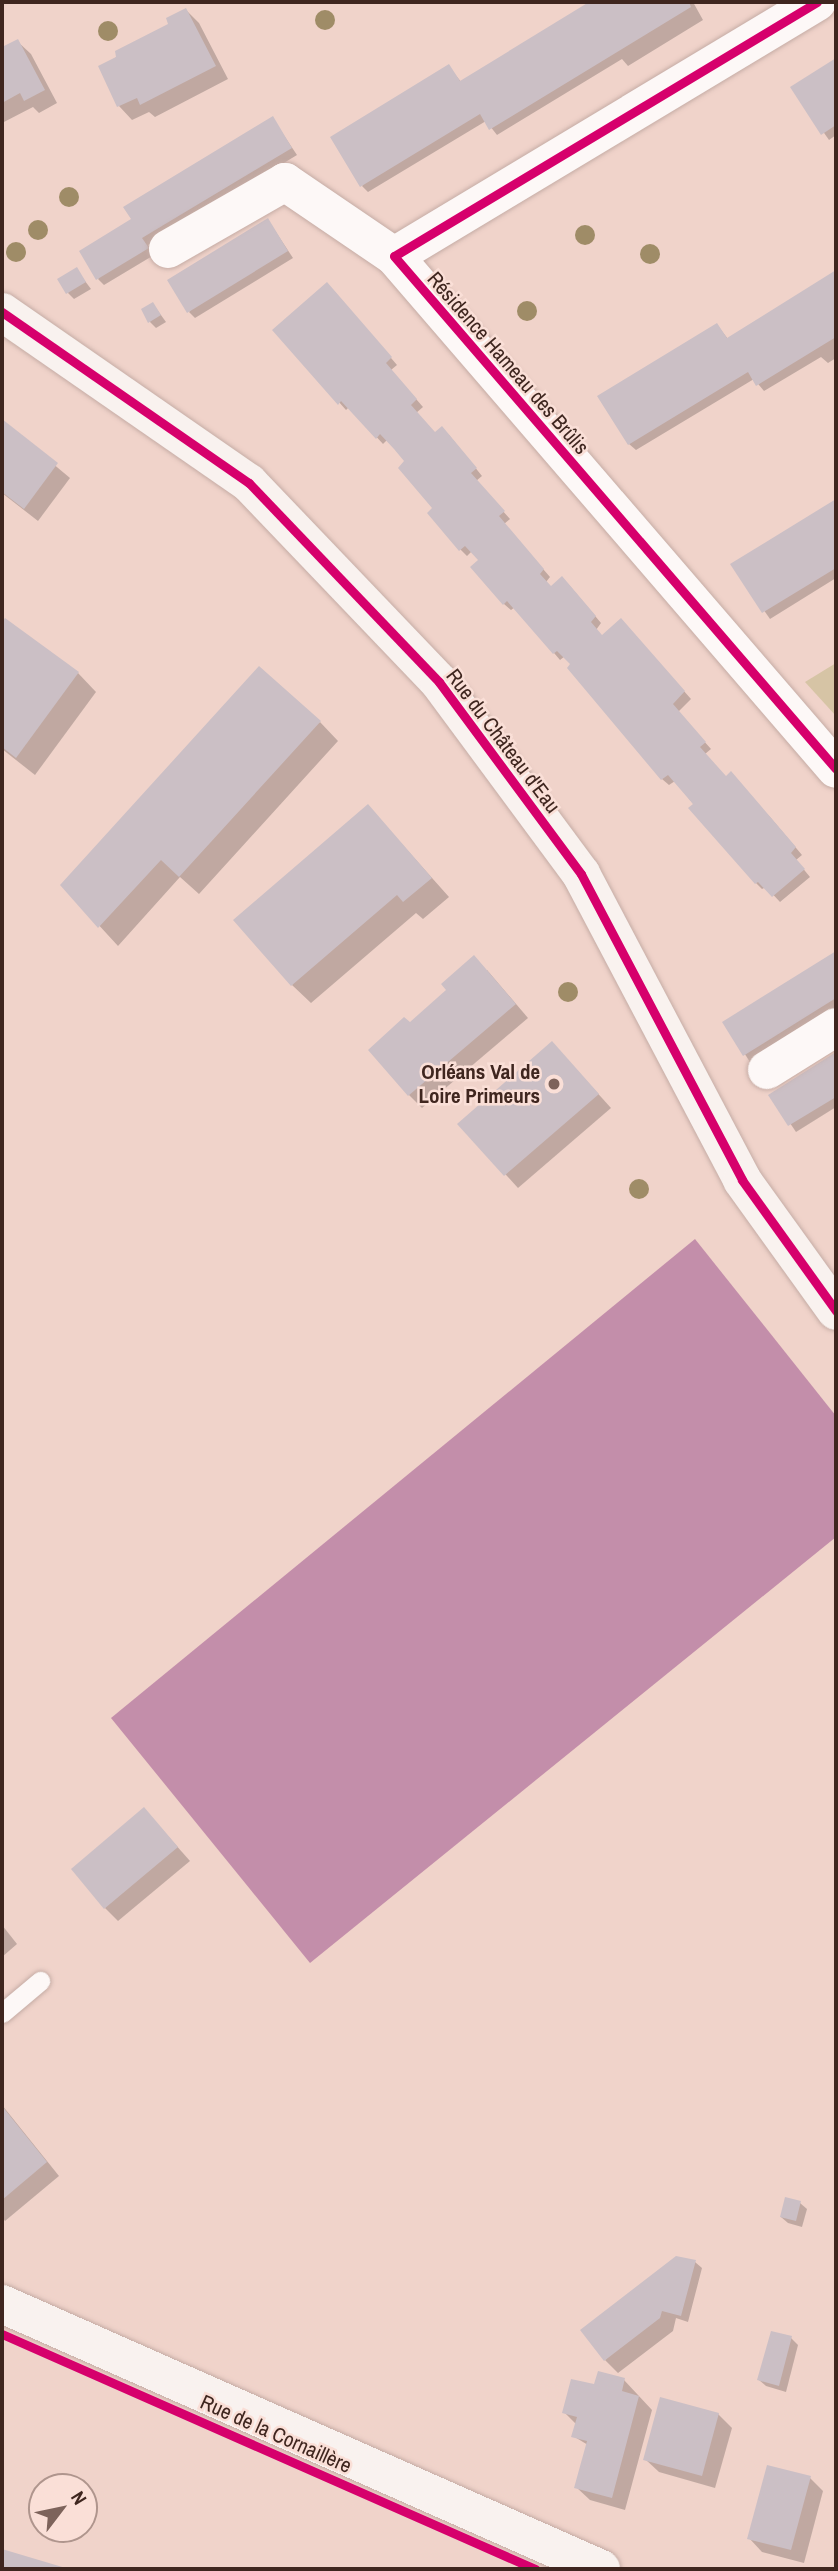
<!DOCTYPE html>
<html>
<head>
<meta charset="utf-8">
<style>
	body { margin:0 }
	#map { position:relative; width:838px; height:2571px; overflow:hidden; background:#f0d3ca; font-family:"Archivo Narrow",sans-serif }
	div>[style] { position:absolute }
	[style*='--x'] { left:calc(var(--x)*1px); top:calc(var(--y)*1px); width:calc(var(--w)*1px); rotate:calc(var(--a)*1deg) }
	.green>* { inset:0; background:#d6c4a5 }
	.water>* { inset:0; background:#c38eaa }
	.shadow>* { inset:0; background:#0003 }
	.building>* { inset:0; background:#cbbfc5 }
	.roads { filter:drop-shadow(0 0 2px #c5aca5) drop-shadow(0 0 2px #c5aca5) }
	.lane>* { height:19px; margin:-9.5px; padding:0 9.5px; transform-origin:9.5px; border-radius:9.5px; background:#fdf8f7 }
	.street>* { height:38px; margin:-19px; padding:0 19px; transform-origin:19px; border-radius:19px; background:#fdf8f7 }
	.secondary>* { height:38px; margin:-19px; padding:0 19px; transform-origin:19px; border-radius:19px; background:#f9f2ef }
	.cycleway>* { height:9px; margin:-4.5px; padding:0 4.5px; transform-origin:4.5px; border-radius:4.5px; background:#d6006c }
	.trees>* { width:20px; height:20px; margin:-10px; border-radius:50%; background:#9f8c67 }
	.dots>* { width:19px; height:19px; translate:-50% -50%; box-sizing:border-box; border:4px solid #fadfd7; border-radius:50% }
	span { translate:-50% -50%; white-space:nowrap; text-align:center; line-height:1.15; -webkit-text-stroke:5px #fadfd7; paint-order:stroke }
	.street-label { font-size:21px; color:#3f261f }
	.poi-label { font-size:21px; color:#3f261f; font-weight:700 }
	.right { translate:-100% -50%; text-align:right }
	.frame { position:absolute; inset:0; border:4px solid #3f261f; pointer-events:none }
	.north { position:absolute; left:28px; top:2473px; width:70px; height:70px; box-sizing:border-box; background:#fadfd7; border:2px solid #af958d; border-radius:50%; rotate:58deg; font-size:19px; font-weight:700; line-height:28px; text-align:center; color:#3f261f }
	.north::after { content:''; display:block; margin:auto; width:24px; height:32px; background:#7d635b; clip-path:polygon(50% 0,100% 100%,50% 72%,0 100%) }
</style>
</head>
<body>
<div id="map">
	<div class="green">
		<div style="clip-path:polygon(836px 663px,836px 716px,805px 682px)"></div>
	</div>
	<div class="water">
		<div style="clip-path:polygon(695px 1239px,836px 1416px,836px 1537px,310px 1963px,111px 1718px)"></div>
	</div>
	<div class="shadow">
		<div style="clip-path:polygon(593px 2px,693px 2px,703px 20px,628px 66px,622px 59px,497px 135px,486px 121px,368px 192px,362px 186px,449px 67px,462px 83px)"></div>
		<div style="clip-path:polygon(186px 10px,199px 23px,228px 79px,155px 117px,149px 112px,132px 120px,119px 106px,100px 67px,170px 25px)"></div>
		<div style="clip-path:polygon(17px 41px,31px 54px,57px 103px,39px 113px,33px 107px,2px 123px,2px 49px)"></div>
		<div style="clip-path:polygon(836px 60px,836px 135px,829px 140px,792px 87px)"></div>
		<div style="clip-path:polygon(273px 119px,297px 155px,148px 245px,154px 255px,104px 285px,98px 279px,134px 220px)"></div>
		<div style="clip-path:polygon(268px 220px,293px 258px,195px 318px,189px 312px)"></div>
		<div style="clip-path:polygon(76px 269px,91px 289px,74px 299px,68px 293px)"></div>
		<div style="clip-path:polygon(836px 272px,836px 358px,828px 363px,821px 357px,764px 391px,754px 379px,636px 450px,629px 444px,717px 325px,728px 339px)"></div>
		<div style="clip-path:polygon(334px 291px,397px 365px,391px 370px,423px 407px,416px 413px,436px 434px,449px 435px,482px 476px,476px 481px,510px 519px,504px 524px,550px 577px,546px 582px,551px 588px,569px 585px,601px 623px,596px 630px,603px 637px,627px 627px,691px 699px,678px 712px,711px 749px,705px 754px,726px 778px,770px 817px,802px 855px,796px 860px,810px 877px,780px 902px,766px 887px,762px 889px,756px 883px,675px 781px,669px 785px,662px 779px,565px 656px,560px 660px,515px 607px,511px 610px,504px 604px,480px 560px,472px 551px,467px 556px,460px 549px,406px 461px,387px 440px,383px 444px,349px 407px,346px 410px,275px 330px)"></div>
		<div style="clip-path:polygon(153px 304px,166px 322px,156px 328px,150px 322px)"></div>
		<div style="clip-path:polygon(2px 421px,70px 478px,38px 521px,2px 493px)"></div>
		<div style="clip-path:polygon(836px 501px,836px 578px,770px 619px,732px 564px)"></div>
		<div style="clip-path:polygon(5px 620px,78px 673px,96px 692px,35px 775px,2px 749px,2px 625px)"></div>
		<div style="clip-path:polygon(320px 722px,338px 741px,199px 894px,180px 877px,118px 946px,62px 885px)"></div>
		<div style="clip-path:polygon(368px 806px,449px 897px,423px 919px,416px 913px,311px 1003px,292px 985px)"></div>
		<div style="clip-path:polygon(836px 953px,836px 1009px,750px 1062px,724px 1022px)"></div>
		<div style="clip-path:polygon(487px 970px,528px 1018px,422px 1108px,409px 1095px,410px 1025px)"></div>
		<div style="clip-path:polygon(836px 1054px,836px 1107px,796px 1132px,771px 1095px)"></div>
		<div style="clip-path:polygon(565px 1057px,611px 1108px,518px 1188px,460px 1124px)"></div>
		<div style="clip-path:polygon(144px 1809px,190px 1861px,118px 1921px,105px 1908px)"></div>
		<div style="clip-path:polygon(2px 1925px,17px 1944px,2px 1957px)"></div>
		<div style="clip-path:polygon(2px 2105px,59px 2176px,5px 2221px,2px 2217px)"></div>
		<div style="clip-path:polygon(800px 2203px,807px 2209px,802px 2227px,788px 2223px,781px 2217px)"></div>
		<div style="clip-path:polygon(695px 2262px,702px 2268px,688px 2322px,676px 2318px,673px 2331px,618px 2373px,605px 2360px)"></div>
		<div style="clip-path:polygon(791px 2338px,798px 2345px,786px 2392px,766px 2386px,759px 2380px)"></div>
		<div style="clip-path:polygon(624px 2380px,652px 2410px,625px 2510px,590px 2500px,576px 2487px,588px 2445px,573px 2436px,577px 2425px,564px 2412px,596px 2386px)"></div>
		<div style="clip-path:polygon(718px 2414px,732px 2428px,715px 2488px,659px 2472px,645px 2459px)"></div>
		<div style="clip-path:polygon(810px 2478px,823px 2491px,804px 2563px,762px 2552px,749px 2538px)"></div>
	</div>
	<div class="building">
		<div style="clip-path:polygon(589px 2px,689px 2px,691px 7px,489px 130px,480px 114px,360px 187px,330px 137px,449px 64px,460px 81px)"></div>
		<div style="clip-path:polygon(186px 8px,216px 66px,140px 105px,137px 98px,117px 107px,98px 66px,116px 57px,115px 51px,168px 24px,166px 18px)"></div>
		<div style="clip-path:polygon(18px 39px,45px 90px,24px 101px,20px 93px,2px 103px,2px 47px)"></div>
		<div style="clip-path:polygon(836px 58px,836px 125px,821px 135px,790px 87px)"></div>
		<div style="clip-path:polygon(273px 116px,292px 148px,142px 238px,149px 248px,96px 280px,79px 251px,131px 219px,123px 207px)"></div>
		<div style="clip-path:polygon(268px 218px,288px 251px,187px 313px,167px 280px)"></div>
		<div style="clip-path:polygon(77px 267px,86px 282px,66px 294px,57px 279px)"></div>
		<div style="clip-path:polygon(836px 270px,836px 337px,756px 386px,748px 372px,628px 445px,597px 396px,717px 323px,727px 338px)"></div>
		<div style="clip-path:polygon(327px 282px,392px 357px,386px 363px,417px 399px,411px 405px,435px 432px,442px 426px,477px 468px,471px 473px,505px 511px,499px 516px,544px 569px,540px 574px,551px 586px,562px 576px,596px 616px,591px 622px,602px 635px,621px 618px,685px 691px,673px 704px,706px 742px,700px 747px,726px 776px,731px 771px,796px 847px,791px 853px,805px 869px,772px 897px,758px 882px,755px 884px,688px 808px,693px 804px,668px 775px,661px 780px,567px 668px,570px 664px,557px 651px,553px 654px,507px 601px,503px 605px,470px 567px,478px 560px,465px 546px,459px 551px,427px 513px,432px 508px,398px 468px,404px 461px,394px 449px,380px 434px,376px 439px,341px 401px,338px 405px,272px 330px)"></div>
		<div style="clip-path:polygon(153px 302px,161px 315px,148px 323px,141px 309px)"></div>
		<div style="clip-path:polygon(2px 419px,58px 463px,24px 509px,2px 492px)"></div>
		<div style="clip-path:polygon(836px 499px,836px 568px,762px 613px,730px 564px)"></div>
		<div style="clip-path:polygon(5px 618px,79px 672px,16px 758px,2px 747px,2px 622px)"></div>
		<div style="clip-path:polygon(259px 666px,321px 721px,179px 877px,161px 860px,98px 928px,60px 885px)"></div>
		<div style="clip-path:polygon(368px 804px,432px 878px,403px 902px,397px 895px,291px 986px,233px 920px)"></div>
		<div style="clip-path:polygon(836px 951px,836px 998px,743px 1056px,722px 1022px)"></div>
		<div style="clip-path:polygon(474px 955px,516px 1004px,408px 1096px,368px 1050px,404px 1017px,410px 1022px,446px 990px,441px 984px)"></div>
		<div style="clip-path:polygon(552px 1041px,599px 1094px,504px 1176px,457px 1124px)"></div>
		<div style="clip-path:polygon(836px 1052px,836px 1097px,788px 1126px,768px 1095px)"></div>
		<div style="clip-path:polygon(144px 1807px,178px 1847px,104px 1909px,71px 1869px)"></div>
		<div style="clip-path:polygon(2px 2106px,47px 2162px,2px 2200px)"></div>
		<div style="clip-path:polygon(785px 2197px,801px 2201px,796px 2221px,780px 2217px)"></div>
		<div style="clip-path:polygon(676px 2256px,696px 2260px,681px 2316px,662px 2311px,660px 2318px,604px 2361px,580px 2330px)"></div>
		<div style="clip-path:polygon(771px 2331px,792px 2336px,779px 2386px,757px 2380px)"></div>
		<div style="clip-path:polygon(598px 2371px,625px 2378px,622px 2391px,639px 2396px,612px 2498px,574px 2488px,587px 2441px,571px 2437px,577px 2417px,562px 2413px,571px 2379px,594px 2384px)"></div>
		<div style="clip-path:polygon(660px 2397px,719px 2413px,702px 2476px,643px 2460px)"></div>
		<div style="clip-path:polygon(767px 2465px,811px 2476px,791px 2550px,747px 2539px)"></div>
		<div style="clip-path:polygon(2px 2549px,69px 2569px,2px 2569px)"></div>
	</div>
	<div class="roads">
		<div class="lane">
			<div style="--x:2;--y:2013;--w:50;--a:-40.1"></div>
		</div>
		<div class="street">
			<div style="--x:817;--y:2;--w:493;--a:149"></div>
			<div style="--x:394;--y:256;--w:677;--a:49.25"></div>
			<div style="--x:168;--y:249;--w:135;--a:-29.8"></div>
			<div style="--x:285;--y:182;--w:132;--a:34.2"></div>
			<div style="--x:767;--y:1070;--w:81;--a:-31.9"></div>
		</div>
		<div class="secondary">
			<div style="--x:2;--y:312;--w:300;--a:34.7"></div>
			<div style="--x:249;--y:483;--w:275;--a:46.3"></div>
			<div style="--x:439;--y:682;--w:239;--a:53.5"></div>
			<div style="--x:581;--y:874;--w:346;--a:62.2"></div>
			<div style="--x:742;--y:1180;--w:161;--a:54.3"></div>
			<div style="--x:2;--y:2304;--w:655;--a:23.86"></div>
		</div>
	</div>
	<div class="cycleway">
		<div style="--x:817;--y:2;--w:493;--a:149"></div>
		<div style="--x:394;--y:256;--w:677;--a:49.25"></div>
		<div style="--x:2;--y:312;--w:300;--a:34.7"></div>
		<div style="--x:249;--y:483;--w:275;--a:46.3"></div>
		<div style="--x:439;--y:682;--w:239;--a:53.5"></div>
		<div style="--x:581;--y:874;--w:346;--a:62.2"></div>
		<div style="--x:742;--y:1180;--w:161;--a:54.3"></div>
		<div style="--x:2;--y:2334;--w:583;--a:23.79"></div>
	</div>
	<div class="trees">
		<div style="left:325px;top:20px"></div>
		<div style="left:108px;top:31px"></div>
		<div style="left:69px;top:197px"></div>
		<div style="left:38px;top:230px"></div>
		<div style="left:585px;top:235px"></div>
		<div style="left:16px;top:252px"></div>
		<div style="left:650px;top:254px"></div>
		<div style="left:527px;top:311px"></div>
		<div style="left:568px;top:992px"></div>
		<div style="left:639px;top:1189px"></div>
	</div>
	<div class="dots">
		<div style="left:554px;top:1084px;background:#7d635b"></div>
	</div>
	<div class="street-label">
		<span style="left:508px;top:363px;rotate:49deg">Résidence Hameau des Brûlis</span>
		<span style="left:503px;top:741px;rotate:53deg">Rue du Château d'Eau</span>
		<span style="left:276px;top:2434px;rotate:24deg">Rue de la Cornaillère</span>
	</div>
	<div class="poi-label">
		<span class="right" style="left:540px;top:1084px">Orléans Val de<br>Loire Primeurs</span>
	</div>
	<div class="frame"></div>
	<div class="north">N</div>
</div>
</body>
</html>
